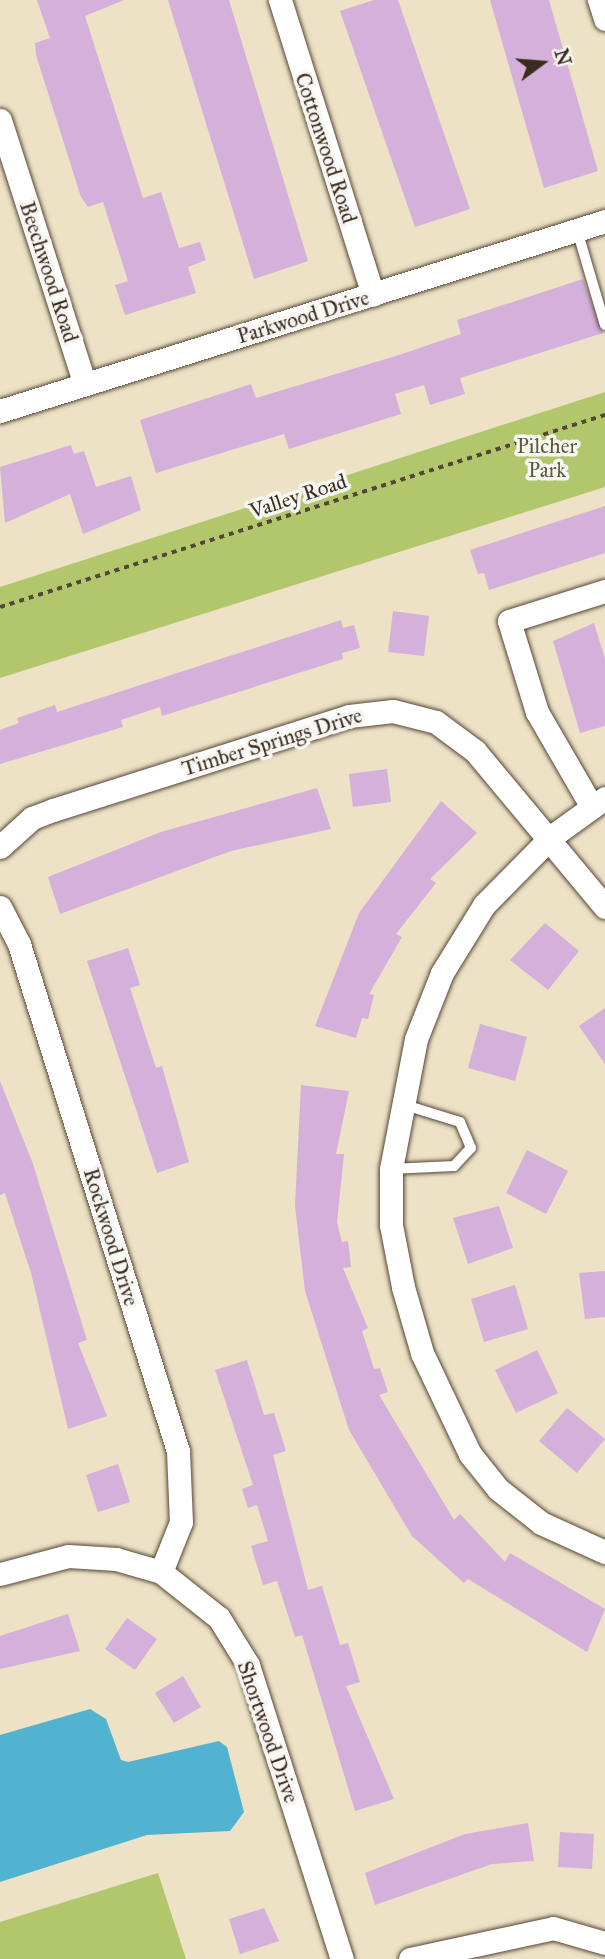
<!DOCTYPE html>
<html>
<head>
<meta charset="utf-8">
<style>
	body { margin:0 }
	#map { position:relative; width:605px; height:1959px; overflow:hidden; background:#ede2c5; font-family:"IM FELL Great Primer",serif }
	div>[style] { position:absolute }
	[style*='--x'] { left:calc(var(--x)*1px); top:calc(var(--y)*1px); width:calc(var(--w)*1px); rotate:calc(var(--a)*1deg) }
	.green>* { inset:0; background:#b2c76b }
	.water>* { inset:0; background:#51b3cf }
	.building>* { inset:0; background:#d4b0da }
	.path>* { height:3.5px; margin-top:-1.75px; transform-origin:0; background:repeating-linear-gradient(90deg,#564637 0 5px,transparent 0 10px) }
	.roads { filter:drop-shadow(0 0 2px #564637) drop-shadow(0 0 2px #564637) }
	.service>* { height:10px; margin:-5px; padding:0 5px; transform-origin:5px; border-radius:5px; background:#fff }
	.minor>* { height:23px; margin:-11.5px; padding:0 11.5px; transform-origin:11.5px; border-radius:11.5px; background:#fff }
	span { translate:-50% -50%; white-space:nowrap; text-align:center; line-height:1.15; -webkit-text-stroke:7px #f6f6f2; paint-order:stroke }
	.street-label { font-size:21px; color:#3b2a1e }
	.park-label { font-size:21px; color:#5f5935 }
	.north { position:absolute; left:507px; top:28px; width:70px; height:70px; -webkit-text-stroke:5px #f6f6f2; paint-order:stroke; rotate:74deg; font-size:19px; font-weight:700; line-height:28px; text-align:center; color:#3b2a1e }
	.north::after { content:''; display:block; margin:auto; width:24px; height:32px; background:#3b2a1e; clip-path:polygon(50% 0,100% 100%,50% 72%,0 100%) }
</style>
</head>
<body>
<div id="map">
	<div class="green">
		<div style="clip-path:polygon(605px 392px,605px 487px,0 678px,0 587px)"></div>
		<div style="clip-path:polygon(158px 1873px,186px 1959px,0 1959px,0 1922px)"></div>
	</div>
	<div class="water">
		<div style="clip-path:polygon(90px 1709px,106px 1719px,121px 1760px,128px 1762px,219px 1741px,227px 1747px,244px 1812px,230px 1831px,147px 1835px,0 1882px,0 1735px)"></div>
	</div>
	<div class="building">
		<div style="clip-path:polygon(37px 0,124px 0,85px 16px,143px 198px,161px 192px,179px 248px,200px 242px,206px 260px,188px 267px,196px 293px,125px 315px,115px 285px,128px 281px,103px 202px,88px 207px,81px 197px,36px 55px,35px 43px,50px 38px)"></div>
		<div style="clip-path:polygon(168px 0,229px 0,308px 261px,254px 279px)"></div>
		<div style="clip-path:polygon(374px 0,398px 0,470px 209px,415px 227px,340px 11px)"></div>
		<div style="clip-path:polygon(490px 0,549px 0,598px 171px,544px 188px)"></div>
		<div style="clip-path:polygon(583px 279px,603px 333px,460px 378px,465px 394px,430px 405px,424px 385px,395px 394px,401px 414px,289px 449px,284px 434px,156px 473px,140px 420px,251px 384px,256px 398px,399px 355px,461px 334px,457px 320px)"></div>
		<div style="clip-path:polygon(71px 445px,74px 454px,84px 451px,96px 487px,131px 476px,141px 510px,83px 534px,70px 494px,5px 523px,0 467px)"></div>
		<div style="clip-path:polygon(605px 506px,605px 553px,489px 590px,484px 573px,478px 574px,470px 550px)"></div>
		<div style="clip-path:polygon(393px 611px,429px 616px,424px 656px,388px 652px)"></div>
		<div style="clip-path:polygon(341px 620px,343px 628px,354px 625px,360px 648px,342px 653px,343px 659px,162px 716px,160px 707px,121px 720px,123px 727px,0 764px,0 730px,19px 723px,17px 718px,55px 705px,57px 712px)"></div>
		<div style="clip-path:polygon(594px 623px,605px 659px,605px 726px,580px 733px,553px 641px)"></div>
		<div style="clip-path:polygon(387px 769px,391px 802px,353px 807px,349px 774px)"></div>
		<div style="clip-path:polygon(317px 788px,331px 829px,231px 851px,60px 914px,48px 877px,161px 832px)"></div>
		<div style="clip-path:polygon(441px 801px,477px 833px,430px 879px,436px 883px,396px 934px,402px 937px,369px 994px,374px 995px,368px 1019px,362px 1018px,356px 1038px,315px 1026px,359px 913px)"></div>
		<div style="clip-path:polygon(545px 923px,579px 951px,548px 990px,510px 960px)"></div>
		<div style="clip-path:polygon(128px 948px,140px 985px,130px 988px,156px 1068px,162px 1066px,189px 1162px,157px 1173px,87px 961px)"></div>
		<div style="clip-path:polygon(605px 1008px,605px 1064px,579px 1026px)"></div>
		<div style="clip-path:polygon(480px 1024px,527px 1037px,515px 1081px,468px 1068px)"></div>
		<div style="clip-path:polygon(0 1081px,33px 1164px,87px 1340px,78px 1343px,107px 1416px,68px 1429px,31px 1273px,5px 1193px,0 1195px)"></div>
		<div style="clip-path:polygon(301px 1085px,349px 1091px,336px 1154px,344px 1154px,337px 1222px,342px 1242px,348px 1241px,351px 1267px,343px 1268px,368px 1328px,362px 1331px,374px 1369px,380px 1368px,388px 1392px,379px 1395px,454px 1520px,460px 1514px,505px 1562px,510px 1553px,605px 1609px,587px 1652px,468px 1579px,464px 1583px,412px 1536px,349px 1430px,305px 1291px,295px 1206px)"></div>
		<div style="clip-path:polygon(527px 1150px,568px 1171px,546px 1214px,506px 1193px)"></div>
		<div style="clip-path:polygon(499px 1206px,513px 1248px,468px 1264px,453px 1218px)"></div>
		<div style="clip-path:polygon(605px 1271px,605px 1317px,585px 1319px,579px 1273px)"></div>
		<div style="clip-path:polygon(515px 1285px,528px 1329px,484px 1342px,471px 1299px)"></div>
		<div style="clip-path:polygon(537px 1350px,558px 1393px,516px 1413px,495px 1370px)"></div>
		<div style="clip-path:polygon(247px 1360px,264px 1415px,274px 1413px,286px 1451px,273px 1455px,308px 1590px,322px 1586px,340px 1645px,348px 1643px,360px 1682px,346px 1686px,394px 1799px,355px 1811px,302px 1635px,295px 1637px,277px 1581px,263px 1585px,251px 1546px,268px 1541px,257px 1505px,248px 1508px,242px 1489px,253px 1485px,215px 1370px)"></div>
		<div style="clip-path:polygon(567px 1408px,605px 1439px,577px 1473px,539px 1441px)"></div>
		<div style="clip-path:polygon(118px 1464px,130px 1502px,98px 1512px,86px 1475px)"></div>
		<div style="clip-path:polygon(68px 1614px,80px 1651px,0 1669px,0 1636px)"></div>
		<div style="clip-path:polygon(127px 1618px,157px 1639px,135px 1670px,105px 1649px)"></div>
		<div style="clip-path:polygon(183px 1676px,201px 1707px,174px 1723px,155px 1693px)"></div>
		<div style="clip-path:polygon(528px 1823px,534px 1861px,492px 1864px,375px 1905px,365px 1873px,465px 1834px)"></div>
		<div style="clip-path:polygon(560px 1832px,594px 1834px,592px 1869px,558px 1867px)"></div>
		<div style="clip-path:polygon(264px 1908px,279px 1941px,240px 1954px,229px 1919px)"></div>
	</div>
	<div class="path">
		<div style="--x:0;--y:607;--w:635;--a:-17.61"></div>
	</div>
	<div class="roads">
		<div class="service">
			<div style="--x:577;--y:230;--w:99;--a:73.6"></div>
			<div style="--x:391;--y:1169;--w:63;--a:-2.7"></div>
			<div style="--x:454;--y:1166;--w:25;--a:-47"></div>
			<div style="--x:471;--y:1148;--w:28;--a:-113"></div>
			<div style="--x:460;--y:1122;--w:61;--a:-162.8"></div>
		</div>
		<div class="minor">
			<div style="--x:280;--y:0;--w:309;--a:72.5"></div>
			<div style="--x:599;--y:0;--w:20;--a:72"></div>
			<div style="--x:0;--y:120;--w:277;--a:72.2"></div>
			<div style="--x:0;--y:411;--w:634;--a:-17.43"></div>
			<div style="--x:605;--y:798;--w:67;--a:144.2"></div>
			<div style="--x:551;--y:837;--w:95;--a:134.6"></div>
			<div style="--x:484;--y:905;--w:80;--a:121.7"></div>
			<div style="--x:442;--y:973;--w:71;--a:111.5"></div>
			<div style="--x:416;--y:1039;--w:132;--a:100.9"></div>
			<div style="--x:391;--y:1169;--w:56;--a:90"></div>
			<div style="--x:391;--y:1225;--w:63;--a:79"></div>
			<div style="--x:403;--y:1287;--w:69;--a:73.9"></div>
			<div style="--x:422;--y:1353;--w:112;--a:64.6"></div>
			<div style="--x:470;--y:1454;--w:45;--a:51.3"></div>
			<div style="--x:498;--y:1489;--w:55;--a:38.3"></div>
			<div style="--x:541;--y:1523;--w:70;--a:24.4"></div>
			<div style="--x:592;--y:807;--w:110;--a:-120.1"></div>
			<div style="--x:537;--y:712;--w:95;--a:-107.1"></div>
			<div style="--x:509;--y:621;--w:101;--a:-17.4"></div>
			<div style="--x:0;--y:847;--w:43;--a:-42.2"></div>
			<div style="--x:32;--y:818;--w:22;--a:-21"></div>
			<div style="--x:53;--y:810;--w:311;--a:-17.6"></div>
			<div style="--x:349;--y:716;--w:44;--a:-6.5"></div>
			<div style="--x:393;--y:711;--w:44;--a:14.3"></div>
			<div style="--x:436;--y:722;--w:49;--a:36.6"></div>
			<div style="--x:475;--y:751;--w:203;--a:50.2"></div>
			<div style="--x:0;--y:907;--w:42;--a:62.8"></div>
			<div style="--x:19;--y:944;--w:531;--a:72.59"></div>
			<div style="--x:178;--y:1451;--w:71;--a:87.6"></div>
			<div style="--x:181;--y:1522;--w:54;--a:111.8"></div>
			<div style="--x:0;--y:1574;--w:70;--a:-14.8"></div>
			<div style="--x:68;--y:1556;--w:48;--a:3.6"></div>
			<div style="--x:116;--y:1559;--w:47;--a:16.1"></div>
			<div style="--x:161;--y:1572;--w:74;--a:38.4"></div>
			<div style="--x:219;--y:1618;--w:55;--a:58.3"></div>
			<div style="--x:248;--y:1665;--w:309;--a:72.3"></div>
			<div style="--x:410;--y:1959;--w:146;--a:-12.2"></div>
			<div style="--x:553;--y:1928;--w:54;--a:16.1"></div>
		</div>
	</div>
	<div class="street-label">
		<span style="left:326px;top:148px;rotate:72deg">Cottonwood Road</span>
		<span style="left:49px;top:272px;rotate:72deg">Beechwood Road</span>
		<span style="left:303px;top:317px;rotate:-17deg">Parkwood Drive</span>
		<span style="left:298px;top:496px;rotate:-18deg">Valley Road</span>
		<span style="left:272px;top:742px;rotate:-17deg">Timber Springs Drive</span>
		<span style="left:111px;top:1237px;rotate:73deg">Rockwood Drive</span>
		<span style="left:268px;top:1732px;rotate:71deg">Shortwood Drive</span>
	</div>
	<div class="park-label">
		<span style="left:547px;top:458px">Pilcher<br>Park</span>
	</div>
	<div class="north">N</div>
</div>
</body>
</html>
